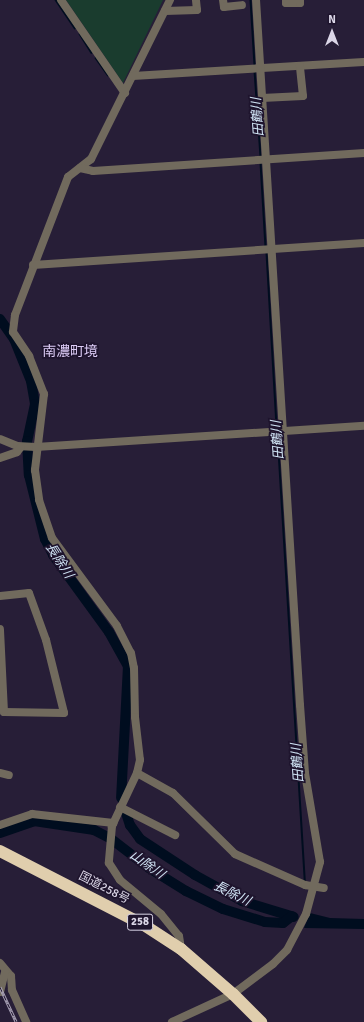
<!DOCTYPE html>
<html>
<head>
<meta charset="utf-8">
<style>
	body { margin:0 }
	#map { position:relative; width:364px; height:1022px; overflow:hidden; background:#271e37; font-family:Signika,"Noto Sans JP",sans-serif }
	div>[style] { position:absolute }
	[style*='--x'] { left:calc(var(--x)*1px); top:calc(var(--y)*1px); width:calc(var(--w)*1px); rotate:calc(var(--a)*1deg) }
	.green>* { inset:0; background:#1a3c2e }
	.water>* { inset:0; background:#000d1f }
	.stream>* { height:1.5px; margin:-0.75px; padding:0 0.75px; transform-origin:0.75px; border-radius:0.75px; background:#000d1f }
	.river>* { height:10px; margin:-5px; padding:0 5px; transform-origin:5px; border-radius:5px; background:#000d1f }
	.minor>* { height:8px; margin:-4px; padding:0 4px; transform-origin:4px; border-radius:4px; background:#716a5d }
	.highway>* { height:12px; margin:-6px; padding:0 6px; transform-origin:6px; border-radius:6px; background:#e0cead }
	.rail>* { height:3px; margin-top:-1.5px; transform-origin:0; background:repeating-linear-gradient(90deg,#1e142d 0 4.5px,#a8a1b5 0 9px); box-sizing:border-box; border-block:1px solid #a8a1b5 }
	span { translate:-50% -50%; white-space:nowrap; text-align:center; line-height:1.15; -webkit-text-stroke:3.5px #1e142d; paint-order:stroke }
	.shield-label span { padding:1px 3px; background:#1e142d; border:1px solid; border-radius:3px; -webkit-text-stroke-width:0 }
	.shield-label { font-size:11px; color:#dbd6e7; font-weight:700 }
	.street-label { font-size:12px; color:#dbd6e7 }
	.water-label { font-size:13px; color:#d2e6f7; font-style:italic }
	.quarter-label { font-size:14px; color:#dbcbf5 }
	.north { position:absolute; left:312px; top:12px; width:40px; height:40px; -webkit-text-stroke:3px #1e142d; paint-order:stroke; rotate:0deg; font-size:11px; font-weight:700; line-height:16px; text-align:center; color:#dbd6e7 }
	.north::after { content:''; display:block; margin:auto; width:14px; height:18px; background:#dbd6e7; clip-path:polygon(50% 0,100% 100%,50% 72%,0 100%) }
</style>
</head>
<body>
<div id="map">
	<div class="green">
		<div style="clip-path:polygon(66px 0,163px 0,123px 83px)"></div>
	</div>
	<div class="water">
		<div style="clip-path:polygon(310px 913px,330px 918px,364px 919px,364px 929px,304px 928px)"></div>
	</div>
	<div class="stream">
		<div style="--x:56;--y:0;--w:34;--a:56"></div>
		<div style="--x:251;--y:0;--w:66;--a:86.5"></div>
		<div style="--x:80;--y:34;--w:22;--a:58"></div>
		<div style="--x:96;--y:58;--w:21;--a:55"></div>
		<div style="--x:255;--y:71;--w:86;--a:86"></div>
		<div style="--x:261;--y:163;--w:84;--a:86.6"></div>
		<div style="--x:267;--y:253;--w:176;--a:86.7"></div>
		<div style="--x:278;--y:435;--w:446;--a:86.5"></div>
	</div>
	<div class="river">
		<div style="--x:0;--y:319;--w:24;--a:55"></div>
		<div style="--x:14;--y:339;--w:45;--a:68"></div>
		<div style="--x:31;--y:381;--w:23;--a:80"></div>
		<div style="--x:35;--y:404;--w:38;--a:102"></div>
		<div style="--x:27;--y:441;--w:34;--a:87"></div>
		<div style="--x:29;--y:475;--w:66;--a:76"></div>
		<div style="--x:45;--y:539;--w:18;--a:63"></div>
		<div style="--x:53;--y:555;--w:95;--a:54"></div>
		<div style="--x:109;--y:632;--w:39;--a:61"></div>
		<div style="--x:128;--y:666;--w:132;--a:93"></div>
		<div style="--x:126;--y:813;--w:13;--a:72"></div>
		<div style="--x:130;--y:825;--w:17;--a:54"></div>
		<div style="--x:140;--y:839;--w:66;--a:33.2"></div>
		<div style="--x:195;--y:875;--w:54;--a:29"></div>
		<div style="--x:242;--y:901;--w:54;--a:17.1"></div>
		<div style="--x:0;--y:833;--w:36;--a:-19"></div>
		<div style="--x:34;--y:821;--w:61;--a:8.5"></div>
		<div style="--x:94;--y:830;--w:18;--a:27"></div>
		<div style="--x:110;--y:838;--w:49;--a:37.6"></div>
		<div style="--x:149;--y:868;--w:44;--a:31.9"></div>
		<div style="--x:186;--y:891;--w:41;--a:25.9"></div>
		<div style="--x:223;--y:909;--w:44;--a:17.2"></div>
		<div style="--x:265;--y:922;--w:18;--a:3"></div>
		<div style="--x:283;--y:923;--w:11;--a:-38"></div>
	</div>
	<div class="minor">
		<div style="--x:61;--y:0;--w:113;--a:55.5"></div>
		<div style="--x:170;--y:0;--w:178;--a:116.4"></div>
		<div style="--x:91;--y:159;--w:29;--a:142"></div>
		<div style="--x:68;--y:177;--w:148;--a:111"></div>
		<div style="--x:15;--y:315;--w:17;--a:97"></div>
		<div style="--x:13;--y:332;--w:29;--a:56"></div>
		<div style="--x:29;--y:356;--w:41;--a:68.5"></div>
		<div style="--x:44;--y:394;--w:77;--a:96.8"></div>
		<div style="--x:35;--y:470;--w:30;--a:82"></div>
		<div style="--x:39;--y:500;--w:40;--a:71.1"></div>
		<div style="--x:52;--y:538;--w:109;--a:53.5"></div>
		<div style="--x:117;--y:626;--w:30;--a:63"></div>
		<div style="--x:131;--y:653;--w:15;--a:79"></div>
		<div style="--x:134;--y:668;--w:49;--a:88.8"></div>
		<div style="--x:135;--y:717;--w:43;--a:83.4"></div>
		<div style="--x:140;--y:760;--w:13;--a:103"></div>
		<div style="--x:137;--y:773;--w:59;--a:115.3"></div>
		<div style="--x:112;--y:826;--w:37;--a:95"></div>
		<div style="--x:109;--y:863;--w:20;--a:57"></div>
		<div style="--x:120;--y:880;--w:53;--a:39.7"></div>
		<div style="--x:161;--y:914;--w:28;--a:51"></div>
		<div style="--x:179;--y:936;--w:13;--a:81"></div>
		<div style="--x:223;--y:0;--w:7;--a:82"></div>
		<div style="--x:224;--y:7;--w:18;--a:-6"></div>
		<div style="--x:286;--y:0;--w:3;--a:90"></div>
		<div style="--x:286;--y:3;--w:14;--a:0"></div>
		<div style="--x:300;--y:3;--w:3;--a:-90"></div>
		<div style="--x:165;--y:11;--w:32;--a:-2"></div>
		<div style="--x:197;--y:10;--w:10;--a:-96"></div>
		<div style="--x:133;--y:76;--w:231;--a:-3.5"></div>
		<div style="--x:262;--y:98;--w:41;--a:-2.8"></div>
		<div style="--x:303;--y:96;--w:30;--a:-96"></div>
		<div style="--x:80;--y:168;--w:13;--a:13"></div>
		<div style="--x:93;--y:171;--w:272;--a:-3.8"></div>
		<div style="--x:33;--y:265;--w:332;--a:-3.8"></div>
		<div style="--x:0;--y:439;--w:18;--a:22"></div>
		<div style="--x:17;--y:446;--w:19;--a:3"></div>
		<div style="--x:36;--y:447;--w:329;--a:-3.7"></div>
		<div style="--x:0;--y:458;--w:18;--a:-19"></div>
		<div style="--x:17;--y:452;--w:6;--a:-51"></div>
		<div style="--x:0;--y:596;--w:29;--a:-6"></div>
		<div style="--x:29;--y:593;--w:50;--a:70.1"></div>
		<div style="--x:46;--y:640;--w:75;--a:76.1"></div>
		<div style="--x:64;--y:713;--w:60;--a:-179"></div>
		<div style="--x:4;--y:712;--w:83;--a:-92.8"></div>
		<div style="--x:0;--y:773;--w:9;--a:13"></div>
		<div style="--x:137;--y:773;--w:41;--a:29.1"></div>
		<div style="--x:173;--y:793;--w:87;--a:44.5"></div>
		<div style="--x:235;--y:854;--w:77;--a:23.9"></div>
		<div style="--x:305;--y:885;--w:19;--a:9"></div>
		<div style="--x:120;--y:807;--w:62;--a:27"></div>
		<div style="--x:0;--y:825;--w:34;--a:-19"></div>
		<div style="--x:32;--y:814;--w:82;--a:6.3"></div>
		<div style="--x:0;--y:963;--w:17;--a:50"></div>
		<div style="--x:11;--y:976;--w:14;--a:86"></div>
		<div style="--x:12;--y:990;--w:35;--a:66"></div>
		<div style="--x:0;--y:992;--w:21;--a:-76"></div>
		<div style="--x:172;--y:1022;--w:67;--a:-24.7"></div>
		<div style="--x:233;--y:994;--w:50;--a:-36.9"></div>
		<div style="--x:273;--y:964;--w:20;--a:-45"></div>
		<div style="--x:287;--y:950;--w:41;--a:-62.2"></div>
		<div style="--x:306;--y:914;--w:54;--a:-74.9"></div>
		<div style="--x:320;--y:862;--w:90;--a:-99.6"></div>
		<div style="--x:305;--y:773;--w:68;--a:-94.2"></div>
		<div style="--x:300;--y:705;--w:706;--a:-93.57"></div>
	</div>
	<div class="highway">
		<div style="--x:0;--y:851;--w:162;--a:27.2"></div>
		<div style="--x:144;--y:925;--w:44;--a:33"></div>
		<div style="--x:181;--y:949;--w:69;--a:40.9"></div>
		<div style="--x:233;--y:994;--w:40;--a:45"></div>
	</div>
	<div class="rail">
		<div style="--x:0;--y:987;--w:38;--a:65"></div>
	</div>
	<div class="shield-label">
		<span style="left:140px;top:922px">258</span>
	</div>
	<div class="street-label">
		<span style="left:104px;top:888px;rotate:27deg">国道258号</span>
	</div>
	<div class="water-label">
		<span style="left:258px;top:117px;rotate:-94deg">田鶴川</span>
		<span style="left:278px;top:440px;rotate:-94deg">田鶴川</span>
		<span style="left:59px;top:561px;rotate:57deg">長除川</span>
		<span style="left:298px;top:763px;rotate:-94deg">田鶴川</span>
		<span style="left:147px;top:865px;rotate:35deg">山除川</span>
		<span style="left:232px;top:894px;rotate:26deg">長除川</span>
	</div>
	<div class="quarter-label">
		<span style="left:70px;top:352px">南濃町境</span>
	</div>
	<div class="north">N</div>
</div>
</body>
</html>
